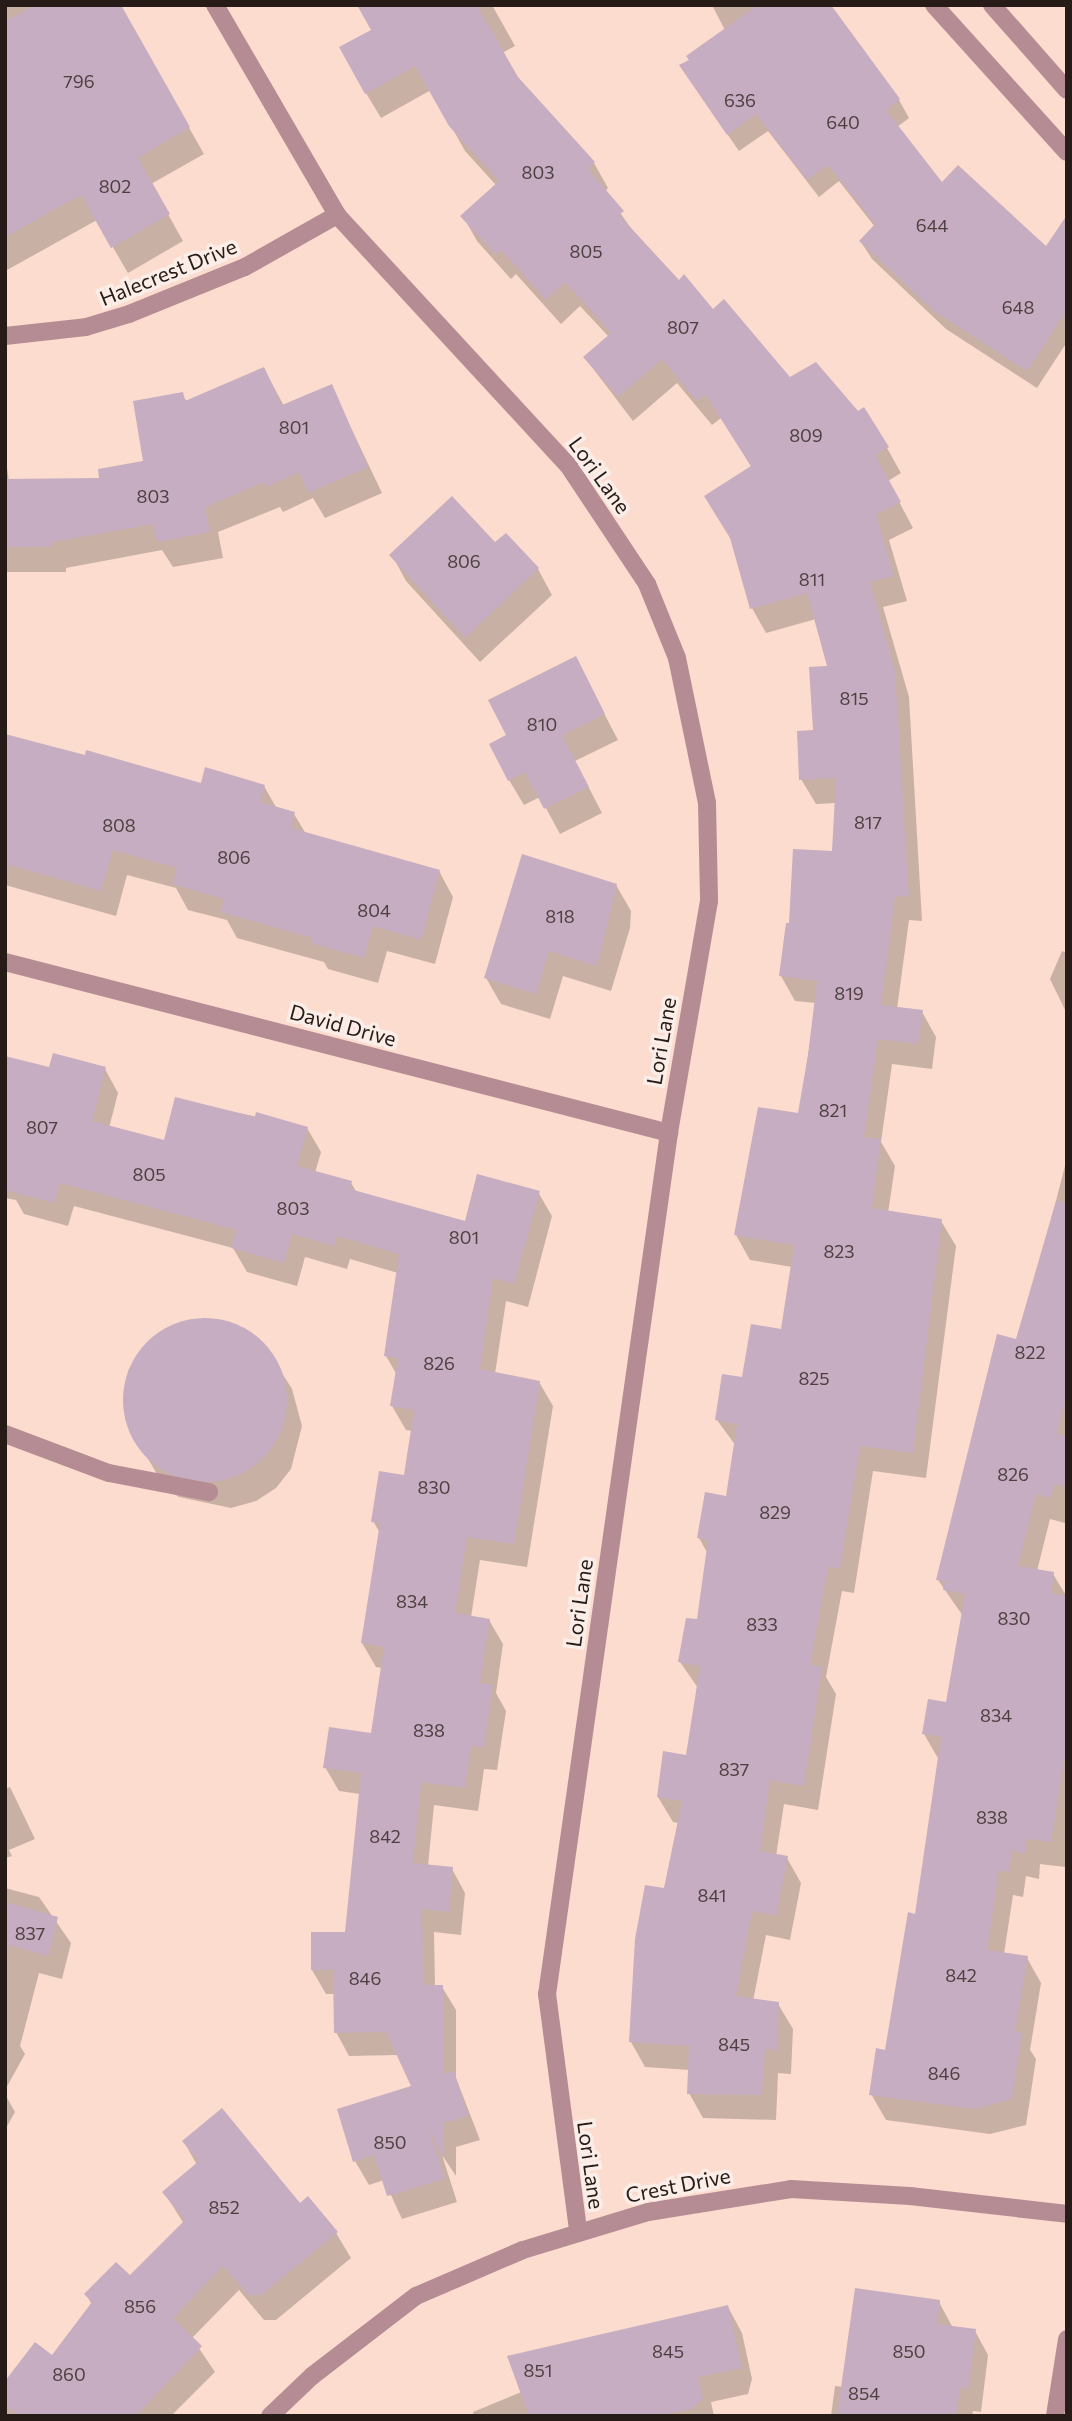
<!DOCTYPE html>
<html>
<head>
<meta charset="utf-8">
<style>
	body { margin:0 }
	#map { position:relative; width:1072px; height:2421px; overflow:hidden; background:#fcdcce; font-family:Commissioner,sans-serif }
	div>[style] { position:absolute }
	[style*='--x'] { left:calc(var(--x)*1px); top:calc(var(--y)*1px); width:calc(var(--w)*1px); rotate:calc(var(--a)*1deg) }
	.shadow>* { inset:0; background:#0003 }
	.building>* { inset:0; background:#c6adc1 }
	.round { border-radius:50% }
	.service>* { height:18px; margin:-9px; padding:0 9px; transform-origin:9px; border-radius:9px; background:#b68c94 }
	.minor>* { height:18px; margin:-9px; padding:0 9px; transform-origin:9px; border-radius:9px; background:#b68c94 }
	.tertiary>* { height:18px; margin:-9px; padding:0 9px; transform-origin:9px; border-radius:9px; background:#b68c94 }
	span { translate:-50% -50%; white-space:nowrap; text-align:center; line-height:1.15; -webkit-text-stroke:7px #fbeee8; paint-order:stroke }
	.number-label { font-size:18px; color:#4e4041 }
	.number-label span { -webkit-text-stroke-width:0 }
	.street-label { font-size:21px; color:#261b16 }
	.frame { position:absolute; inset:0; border:7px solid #261b16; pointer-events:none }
</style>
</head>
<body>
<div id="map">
	<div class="shadow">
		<div style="clip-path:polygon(5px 5px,119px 5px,204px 154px,151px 184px,183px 241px,128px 273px,97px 220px,7px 270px)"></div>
		<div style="clip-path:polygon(359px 5px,492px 5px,515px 46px,502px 53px,517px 80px,594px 163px,608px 188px,605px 191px,637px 237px,678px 283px,790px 380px,887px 448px,901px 473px,888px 481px,913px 528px,889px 540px,907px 601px,883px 607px,909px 697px,922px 921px,909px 920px,897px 1009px,922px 1012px,936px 1037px,932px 1069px,892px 1064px,881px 1142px,895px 1166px,888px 1213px,941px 1221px,956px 1246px,926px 1478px,873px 1471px,854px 1593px,842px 1591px,826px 1677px,836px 1694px,818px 1810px,784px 1804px,776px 1856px,787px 1858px,801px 1883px,790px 1940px,766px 1935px,753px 2001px,778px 2004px,793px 2029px,791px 2074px,778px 2073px,776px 2120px,703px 2118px,689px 2093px,690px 2070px,645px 2067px,631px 2042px,679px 1823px,673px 1822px,658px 1797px,688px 1757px,698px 1688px,680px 1662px,698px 1621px,708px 1554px,699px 1538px,727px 1498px,736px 1446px,717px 1420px,782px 1331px,792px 1267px,750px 1260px,736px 1235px,799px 1115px,816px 1003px,795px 1001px,781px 976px,791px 925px,834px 853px,836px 803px,816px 804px,801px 779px,829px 667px,816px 619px,766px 633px,752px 608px,752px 468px,721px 418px,712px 425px,677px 383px,633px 421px,585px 358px,609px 337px,580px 306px,561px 324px,516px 274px,511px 279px,477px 241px,463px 216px,496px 185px,465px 151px,431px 90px,381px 118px,366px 93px,373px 30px)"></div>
		<div style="clip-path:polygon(712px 5px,830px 5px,899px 100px,909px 118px,897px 127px,942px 185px,1047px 249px,1067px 251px,1067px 342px,1037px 388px,946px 329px,872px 259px,861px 242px,875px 227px,839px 181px,819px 197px,768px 131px,739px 151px,692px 83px,690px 60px,725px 30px)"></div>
		<div style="clip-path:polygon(264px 369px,284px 406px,331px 386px,382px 493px,325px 518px,313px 498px,283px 512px,280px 507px,218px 532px,223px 558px,173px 567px,162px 550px,66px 568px,66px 572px,5px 572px,5px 455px,9px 481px,101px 480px,145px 462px,182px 394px,187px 402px)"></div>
		<div style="clip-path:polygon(495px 545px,538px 569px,552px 595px,480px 662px,406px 581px,392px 555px)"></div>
		<div style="clip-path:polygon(575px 658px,618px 740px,575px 761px,602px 813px,560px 834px,540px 797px,524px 805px,509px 780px,509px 736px)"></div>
		<div style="clip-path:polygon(5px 737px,202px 785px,264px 786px,277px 809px,294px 814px,306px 834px,439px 871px,453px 897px,435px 964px,387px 951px,378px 983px,328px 969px,324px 962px,237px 938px,227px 920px,188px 910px,176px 888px,127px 875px,116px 916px,5px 885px)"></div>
		<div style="clip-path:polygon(616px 885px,631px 911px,630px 928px,611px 991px,563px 976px,550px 1019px,501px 1004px,486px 978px)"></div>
		<div style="clip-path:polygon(1062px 951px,1067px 953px,1067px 1014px,1050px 979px)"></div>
		<div style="clip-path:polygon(5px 1058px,50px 1070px,105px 1069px,118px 1093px,109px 1128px,165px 1142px,176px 1099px,307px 1128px,321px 1152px,315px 1173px,351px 1183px,357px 1193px,466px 1223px,538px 1192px,552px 1216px,528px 1307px,506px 1301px,495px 1374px,539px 1382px,553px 1406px,527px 1567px,480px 1560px,471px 1617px,489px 1620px,503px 1644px,496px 1693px,506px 1711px,497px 1770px,484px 1769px,478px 1811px,434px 1805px,428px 1866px,452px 1869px,465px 1893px,461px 1935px,434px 1932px,435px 1987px,442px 1987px,456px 2010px,456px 2078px,480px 2140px,456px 2147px,456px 2176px,442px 2155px,457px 2202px,402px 2219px,384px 2180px,369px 2185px,355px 2161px,413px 2087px,398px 2055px,349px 2056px,336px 2032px,335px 1994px,326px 1994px,312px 1970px,346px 1934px,360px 1794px,339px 1791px,325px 1767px,372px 1735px,382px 1668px,376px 1667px,362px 1643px,380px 1533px,373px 1521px,405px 1477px,413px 1431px,406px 1430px,392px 1406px,397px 1375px,386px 1356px,398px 1273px,350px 1259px,347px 1269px,305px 1257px,297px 1286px,247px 1272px,233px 1248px,74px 1206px,68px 1226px,24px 1214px,16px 1200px,5px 1198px)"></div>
		<div style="clip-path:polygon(1067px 1158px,1067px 1515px,1065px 1523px,1050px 1519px,1037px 1571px,1053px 1574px,1067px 1597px,1067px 1856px,1065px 1867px,1040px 1864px,1039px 1879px,1026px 1876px,1023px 1897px,1013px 1895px,1004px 1954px,1027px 1958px,1041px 1983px,1030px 2050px,1036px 2059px,1026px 2125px,990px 2134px,886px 2120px,871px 2094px,886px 2052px,917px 1916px,939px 1760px,924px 1734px,948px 1704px,963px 1616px,938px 1580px,1032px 1294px)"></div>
		<div style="clip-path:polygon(204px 1319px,228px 1323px,265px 1346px,292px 1389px,302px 1426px,291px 1469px,276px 1488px,256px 1501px,231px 1508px,179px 1497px,165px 1488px,125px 1419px,128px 1371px,140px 1351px,158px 1334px)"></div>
		<div style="clip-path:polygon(10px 1787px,35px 1839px,9px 1850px,12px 1856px,5px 1858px,5px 1789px)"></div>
		<div style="clip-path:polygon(5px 1888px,39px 1897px,71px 1943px,62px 1979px,39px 1973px,20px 2046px,25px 2054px,5px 2090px)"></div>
		<div style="clip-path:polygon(5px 2094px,15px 2112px,5px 2130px)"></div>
		<div style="clip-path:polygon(184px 2142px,300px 2205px,336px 2233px,351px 2258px,276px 2320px,264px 2320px,239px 2290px,192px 2338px,215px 2372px,171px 2416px,7px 2416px,5px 2384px,53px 2358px,92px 2305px,86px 2294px,130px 2278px,184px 2224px,164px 2192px,197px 2165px)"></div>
		<div style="clip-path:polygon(939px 2302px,953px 2328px,975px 2331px,988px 2355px,981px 2412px,973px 2411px,972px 2416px,831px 2416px,835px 2386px,843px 2387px)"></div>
		<div style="clip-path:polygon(728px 2307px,742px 2333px,752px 2379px,748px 2394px,711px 2402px,714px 2416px,474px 2416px,473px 2412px)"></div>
	</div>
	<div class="building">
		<div style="clip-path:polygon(34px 5px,121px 5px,190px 127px,138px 158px,170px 214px,111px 248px,81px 195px,5px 237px,5px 22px)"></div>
		<div style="clip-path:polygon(357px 5px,477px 5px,518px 77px,595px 162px,588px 169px,624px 211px,619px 215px,679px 280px,684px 274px,713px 309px,724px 299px,790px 377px,816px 362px,858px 411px,864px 407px,889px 447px,875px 455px,901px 502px,876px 514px,894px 576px,870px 582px,895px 671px,909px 897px,895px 896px,881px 1005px,923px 1010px,918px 1044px,878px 1039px,864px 1137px,881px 1139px,872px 1208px,942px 1219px,913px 1453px,860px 1446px,840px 1568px,828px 1567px,810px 1665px,822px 1667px,804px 1786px,770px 1780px,760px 1851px,788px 1856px,776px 1916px,752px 1911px,736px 1996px,779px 2002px,777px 2050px,765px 2049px,762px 2095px,687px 2094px,689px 2046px,629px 2042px,635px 1939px,645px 1885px,664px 1888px,682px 1801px,657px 1797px,663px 1751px,686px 1755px,700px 1666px,678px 1662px,686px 1618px,697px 1619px,708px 1540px,697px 1538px,705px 1492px,726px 1496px,737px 1424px,715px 1420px,722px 1374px,742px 1377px,751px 1324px,781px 1329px,794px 1245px,734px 1235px,758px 1107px,798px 1113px,808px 1055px,817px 981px,779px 976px,786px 923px,789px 923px,793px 849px,832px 851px,836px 778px,799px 780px,797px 731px,813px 730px,809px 667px,827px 666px,807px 593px,750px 609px,730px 538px,704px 496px,751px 466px,705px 394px,697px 401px,662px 359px,618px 397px,583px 357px,611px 333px,565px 282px,546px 300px,501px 250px,496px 255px,460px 216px,499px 181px,449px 126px,415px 66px,365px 94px,339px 47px,371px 30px)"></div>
		<div style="clip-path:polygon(758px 5px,831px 5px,900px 99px,886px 110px,942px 182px,958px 165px,1046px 246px,1067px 215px,1067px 310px,1027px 371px,934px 311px,859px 241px,875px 224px,828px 165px,807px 180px,756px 114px,727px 135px,679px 65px,689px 60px,686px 56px)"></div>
		<div style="clip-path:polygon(264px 367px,282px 405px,332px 384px,368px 467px,308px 493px,299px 472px,267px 487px,264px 482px,205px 507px,210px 532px,157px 542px,153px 524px,52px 542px,52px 547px,5px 547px,5px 479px,99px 478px,98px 469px,143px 461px,133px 401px,183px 392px,185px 401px)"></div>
		<div style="clip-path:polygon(452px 496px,495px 542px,506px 533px,539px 568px,465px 638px,389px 555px)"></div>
		<div style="clip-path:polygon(576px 656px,605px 714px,562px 735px,589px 787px,544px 809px,525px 772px,508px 781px,489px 744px,506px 735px,488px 700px)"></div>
		<div style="clip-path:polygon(5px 734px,85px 755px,86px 750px,201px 783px,205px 767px,265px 785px,260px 802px,295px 812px,291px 828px,440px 870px,421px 940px,373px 926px,364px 958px,311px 943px,312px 938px,220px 912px,224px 899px,172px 884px,177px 868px,113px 850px,101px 891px,5px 864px)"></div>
		<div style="clip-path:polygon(522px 854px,617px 884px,597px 966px,549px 951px,536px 994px,484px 978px)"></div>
		<div style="clip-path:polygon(53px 1053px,106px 1067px,92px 1121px,164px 1140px,175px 1097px,255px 1117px,256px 1112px,308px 1127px,297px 1166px,352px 1181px,350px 1189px,465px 1221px,477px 1174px,540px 1191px,514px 1284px,493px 1278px,480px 1369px,540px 1381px,514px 1544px,467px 1537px,455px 1613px,490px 1619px,480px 1683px,493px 1685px,484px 1747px,471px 1746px,465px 1788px,421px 1782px,413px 1863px,453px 1867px,449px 1912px,422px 1909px,423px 1985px,443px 1985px,443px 2074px,454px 2071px,468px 2116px,443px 2123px,443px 2158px,429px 2128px,445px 2179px,387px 2196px,374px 2155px,353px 2162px,337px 2109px,411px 2086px,386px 2032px,334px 2033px,333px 1970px,311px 1970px,311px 1932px,345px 1932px,361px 1773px,323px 1768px,329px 1727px,371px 1733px,384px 1647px,361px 1643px,380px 1523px,371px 1522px,379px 1471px,404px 1475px,414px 1410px,390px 1406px,398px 1358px,384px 1356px,399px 1254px,337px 1236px,334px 1246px,292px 1234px,284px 1263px,231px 1248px,236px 1230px,60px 1183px,55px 1203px,5px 1190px,5px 1056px,49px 1067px)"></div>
		<div style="clip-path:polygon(1056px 1201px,1067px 1203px,1067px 1390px,1057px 1434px,1067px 1436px,1067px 1487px,1054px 1484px,1051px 1498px,1036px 1494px,1018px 1566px,1054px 1572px,1051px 1593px,1067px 1596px,1067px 1744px,1051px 1842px,1026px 1839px,1025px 1854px,1012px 1851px,1009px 1872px,999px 1870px,987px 1950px,1028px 1956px,1015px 2031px,1022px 2032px,1012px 2099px,974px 2109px,869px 2095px,876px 2048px,885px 2050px,908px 1912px,915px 1914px,941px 1737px,922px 1734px,928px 1699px,946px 1702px,965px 1594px,943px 1590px,945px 1581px,936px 1580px,997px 1334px,1016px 1339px)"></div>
		<div class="round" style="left:123px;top:1318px;width:164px;height:164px"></div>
		<div style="clip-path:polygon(5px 1902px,58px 1917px,48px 1956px,5px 1944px)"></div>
		<div style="clip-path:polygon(222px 2108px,300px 2203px,308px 2196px,338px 2232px,261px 2295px,248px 2295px,223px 2266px,173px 2318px,202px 2346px,136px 2416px,20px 2416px,5px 2405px,5px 2381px,35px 2342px,52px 2355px,92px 2302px,84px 2294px,116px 2262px,130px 2275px,185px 2220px,162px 2192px,199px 2161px,182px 2141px)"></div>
		<div style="clip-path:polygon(855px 2288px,940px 2300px,937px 2324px,976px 2329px,968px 2389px,960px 2388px,956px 2416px,837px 2416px)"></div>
		<div style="clip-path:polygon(728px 2305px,742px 2368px,698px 2377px,703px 2399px,691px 2409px,657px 2416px,529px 2416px,507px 2356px)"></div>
	</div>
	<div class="service">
		<div style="--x:5;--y:1434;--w:111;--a:20.6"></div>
		<div style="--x:109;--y:1473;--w:102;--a:10.8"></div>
	</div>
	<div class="minor">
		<div style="--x:5;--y:962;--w:686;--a:14.44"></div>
		<div style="--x:1055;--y:2416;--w:78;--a:-81.1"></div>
	</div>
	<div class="tertiary">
		<div style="--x:215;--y:5;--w:243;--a:59.8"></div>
		<div style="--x:337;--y:215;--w:340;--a:47.3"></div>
		<div style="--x:568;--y:465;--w:143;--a:56.4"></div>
		<div style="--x:647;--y:584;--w:80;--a:67.9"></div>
		<div style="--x:677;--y:658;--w:148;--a:78.3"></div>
		<div style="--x:707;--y:803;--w:98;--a:88.8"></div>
		<div style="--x:709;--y:901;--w:235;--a:99.8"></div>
		<div style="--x:669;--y:1133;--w:870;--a:98.06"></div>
		<div style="--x:547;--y:1994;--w:239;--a:82.5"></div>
		<div style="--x:934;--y:5;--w:198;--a:47.9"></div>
		<div style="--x:992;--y:5;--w:113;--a:48.6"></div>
		<div style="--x:5;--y:336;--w:81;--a:-6.3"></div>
		<div style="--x:86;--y:327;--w:45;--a:-16.8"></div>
		<div style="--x:129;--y:314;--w:125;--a:-22.1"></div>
		<div style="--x:245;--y:267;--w:106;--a:-29.5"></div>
		<div style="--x:270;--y:2416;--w:58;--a:-43.6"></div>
		<div style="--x:312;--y:2376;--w:131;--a:-37.6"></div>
		<div style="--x:416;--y:2296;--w:116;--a:-23.3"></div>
		<div style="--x:523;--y:2250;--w:131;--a:-16.9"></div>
		<div style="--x:648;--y:2212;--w:145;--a:-9.1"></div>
		<div style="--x:791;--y:2189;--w:119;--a:3.4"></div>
		<div style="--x:910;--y:2196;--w:158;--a:6.5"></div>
	</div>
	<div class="number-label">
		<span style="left:79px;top:81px">796</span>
		<span style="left:740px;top:100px">636</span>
		<span style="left:843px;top:122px">640</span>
		<span style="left:538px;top:172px">803</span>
		<span style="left:115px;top:186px">802</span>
		<span style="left:932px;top:225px">644</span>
		<span style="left:586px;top:251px">805</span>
		<span style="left:1018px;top:307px">648</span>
		<span style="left:683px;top:327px">807</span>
		<span style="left:294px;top:427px">801</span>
		<span style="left:806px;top:435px">809</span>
		<span style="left:153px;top:496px">803</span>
		<span style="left:464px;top:561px">806</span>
		<span style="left:812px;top:579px">811</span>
		<span style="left:854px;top:698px">815</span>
		<span style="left:542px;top:724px">810</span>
		<span style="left:868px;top:822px">817</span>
		<span style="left:119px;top:825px">808</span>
		<span style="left:234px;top:857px">806</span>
		<span style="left:374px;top:910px">804</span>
		<span style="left:560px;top:916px">818</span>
		<span style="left:849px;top:993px">819</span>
		<span style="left:833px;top:1110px">821</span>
		<span style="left:42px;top:1127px">807</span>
		<span style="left:149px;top:1174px">805</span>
		<span style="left:293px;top:1208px">803</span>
		<span style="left:464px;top:1237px">801</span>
		<span style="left:839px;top:1251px">823</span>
		<span style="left:1030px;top:1352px">822</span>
		<span style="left:439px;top:1363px">826</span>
		<span style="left:814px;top:1378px">825</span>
		<span style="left:1013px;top:1474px">826</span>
		<span style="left:434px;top:1487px">830</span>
		<span style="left:775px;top:1512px">829</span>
		<span style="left:412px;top:1601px">834</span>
		<span style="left:1014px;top:1618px">830</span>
		<span style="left:762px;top:1624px">833</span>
		<span style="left:996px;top:1715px">834</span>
		<span style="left:429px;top:1730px">838</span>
		<span style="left:734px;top:1769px">837</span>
		<span style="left:992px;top:1817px">838</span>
		<span style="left:385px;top:1836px">842</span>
		<span style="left:712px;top:1895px">841</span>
		<span style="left:30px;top:1933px">837</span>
		<span style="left:961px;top:1975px">842</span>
		<span style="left:365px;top:1978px">846</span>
		<span style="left:734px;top:2044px">845</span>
		<span style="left:944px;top:2073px">846</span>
		<span style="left:390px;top:2142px">850</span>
		<span style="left:224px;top:2207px">852</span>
		<span style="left:140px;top:2306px">856</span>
		<span style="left:668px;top:2351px">845</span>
		<span style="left:909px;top:2351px">850</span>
		<span style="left:538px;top:2370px">851</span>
		<span style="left:69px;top:2374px">860</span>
		<span style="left:864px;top:2393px">854</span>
	</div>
	<div class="street-label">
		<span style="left:168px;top:272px;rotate:-22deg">Halecrest Drive</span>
		<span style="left:600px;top:475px;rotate:54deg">Lori Lane</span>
		<span style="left:343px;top:1025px;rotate:15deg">David Drive</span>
		<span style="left:661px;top:1041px;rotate:-80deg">Lori Lane</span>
		<span style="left:579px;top:1603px;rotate:-82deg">Lori Lane</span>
		<span style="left:591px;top:2165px;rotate:82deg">Lori Lane</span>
		<span style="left:678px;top:2185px;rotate:-11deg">Crest Drive</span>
	</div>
	<div class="frame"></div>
</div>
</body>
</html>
